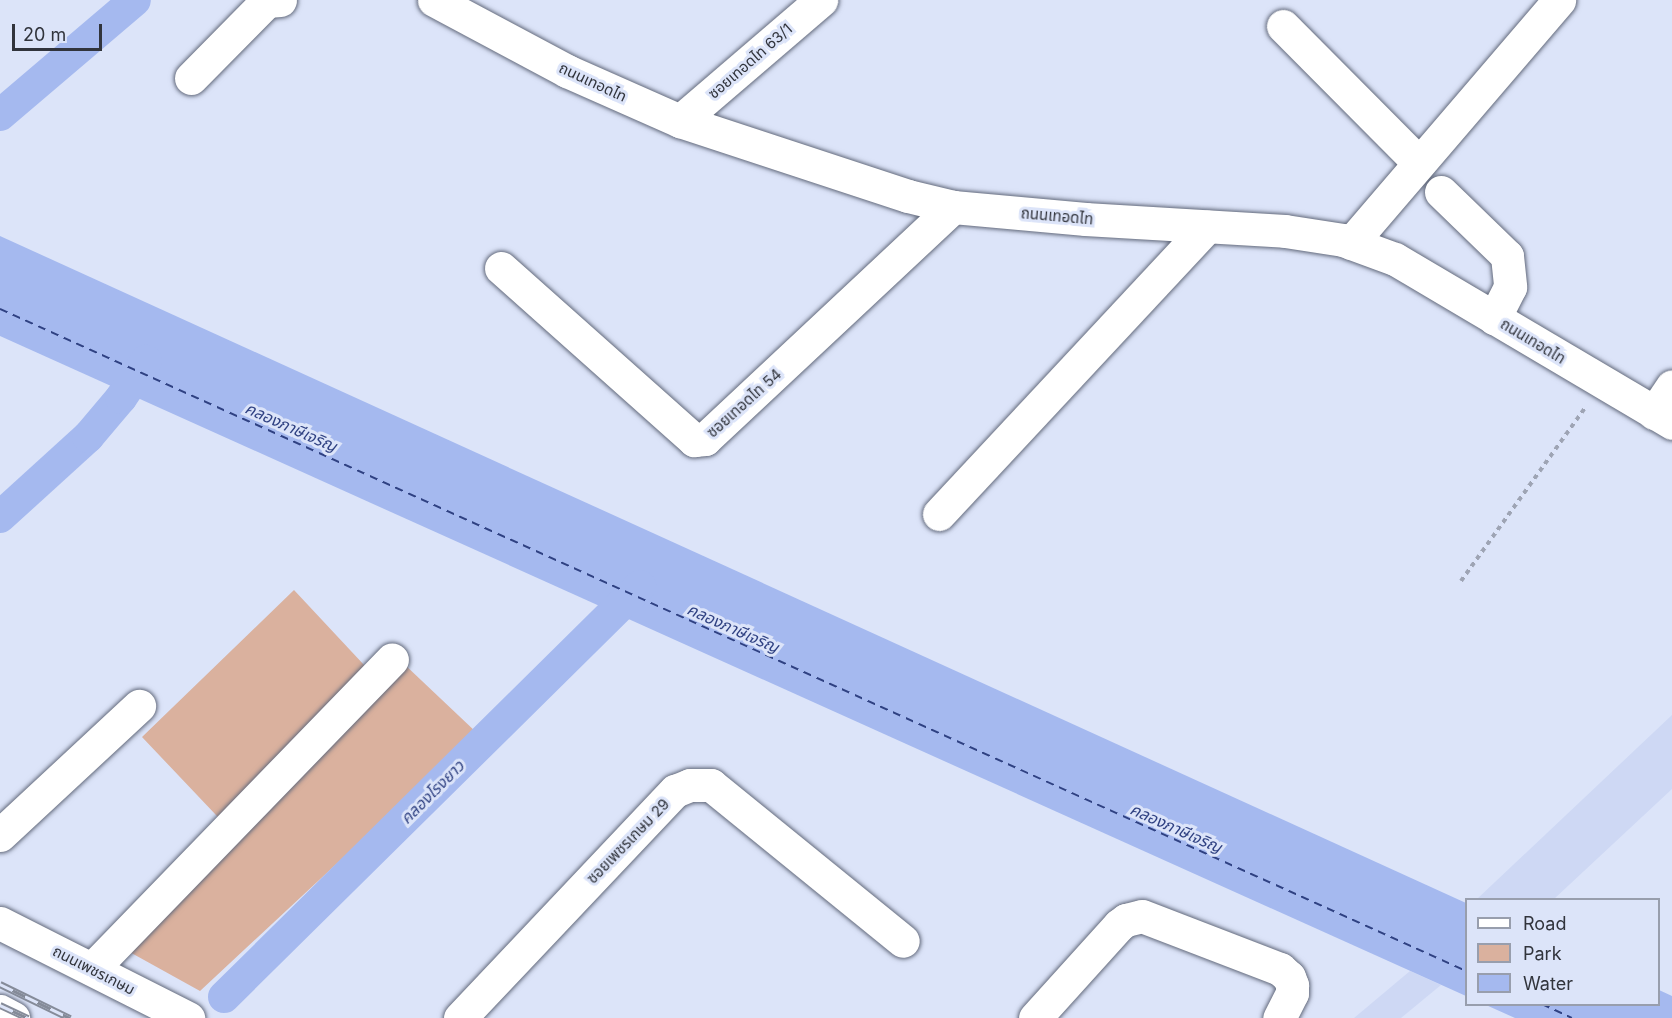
<!DOCTYPE html>
<html>
<head>
<meta charset="utf-8">
<style>
	body { margin:0 }
	#map { position:relative; width:1672px; height:1018px; overflow:hidden; background:#dce4f9; font-family:Inter,"Noto Sans Thai",sans-serif }
	div>[style] { position:absolute }
	[style*='--x'] { left:calc(var(--x)*1px); top:calc(var(--y)*1px); width:calc(var(--w)*1px); rotate:calc(var(--a)*1deg) }
	.built>* { inset:0; background:#ced8f4 }
	.green>* { inset:0; background:#dab19e }
	.water>* { inset:0; background:#a5b9ef }
	.canal>* { height:32px; margin:-16px; padding:0 16px; transform-origin:16px; border-radius:16px; background:#a5b9ef }
	.ferry>* { height:1.5px; margin-top:-0.75px; transform-origin:0; background:repeating-linear-gradient(90deg,#2f4182 0 8px,transparent 0 14px) }
	.path>* { height:4px; margin-top:-2px; transform-origin:0; background:repeating-linear-gradient(90deg,#9ea4b4 0 4.5px,transparent 0 9px) }
	.roads { filter:drop-shadow(0 0 2px #636a7c) drop-shadow(0 0 2px #636a7c) }
	.minor>* { height:33px; margin:-16.5px; padding:0 16.5px; transform-origin:16.5px; border-radius:16.5px; background:#fff }
	.major>* { height:33px; margin:-16.5px; padding:0 16.5px; transform-origin:16.5px; border-radius:16.5px; background:#fff }
	.rail>* { height:7px; margin-top:-3.5px; transform-origin:0; background:repeating-linear-gradient(90deg,#dce4f9 0 14px,#858b99 0 28px); box-sizing:border-box; border-block:2px solid #858b99 }
	span { translate:-50% -50%; white-space:nowrap; text-align:center; line-height:1.15; -webkit-text-stroke:6px #dce4f9; paint-order:stroke }
	.street-label { font-size:15px; color:#31343c }
	.water-label { font-size:16px; color:#2f4182; font-style:italic }
	.legend { position:absolute; left:1465px; top:898px; width:195px; height:108px; box-sizing:border-box; background:#dce4f9; border:2px solid #989ead; margin:0; padding:8px 10px; list-style:none; font-size:18px; color:#31343c }
	.legend li { display:flex; align-items:center; gap:12px; height:30px }
	.legend b { width:30px; border:2px solid #989ead }
	.scale { position:absolute; left:12px; top:24px; width:90px; height:27px; box-sizing:border-box; border:3px solid #31343c; border-top:0; padding-left:8px; font-size:18px; line-height:21px; white-space:nowrap; color:#31343c; -webkit-text-stroke:4px #dce4f9; paint-order:stroke }
</style>
</head>
<body>
<div id="map">
	<div class="built">
		<div style="clip-path:polygon(1672px 715px,1672px 789px,1554px 899px,1477px 899px)"></div>
		<div style="clip-path:polygon(1410px 971px,1441px 985px,1401px 1018px,1354px 1018px)"></div>
	</div>
	<div class="green">
		<div style="clip-path:polygon(294px 590px,365px 666px,385px 646px,477px 733px,200px 991px,126px 950px,234px 834px,142px 737px)"></div>
	</div>
	<div class="water">
		<div style="clip-path:polygon(0 236px,1466px 903px,1466px 996px,0 336px)"></div>
		<div style="clip-path:polygon(1659px 990px,1672px 996px,1672px 1018px,1515px 1018px,1486px 1005px,1658px 1004px)"></div>
	</div>
	<div class="canal">
		<div style="--x:0;--y:115;--w:177;--a:-40.4"></div>
		<div style="--x:0;--y:517;--w:119;--a:-42.3"></div>
		<div style="--x:88;--y:437;--w:51;--a:-49.8"></div>
		<div style="--x:121;--y:398;--w:45;--a:-56"></div>
		<div style="--x:224;--y:997;--w:585;--a:-44.65"></div>
	</div>
	<div class="ferry">
		<div style="--x:0;--y:309;--w:1609;--a:24.3"></div>
		<div style="--x:1542;--y:1004;--w:33;--a:25"></div>
	</div>
	<div class="path">
		<div style="--x:1461;--y:581;--w:213;--a:-54.4"></div>
	</div>
	<div class="roads">
		<div class="minor">
			<div style="--x:1283;--y:26;--w:193;--a:45.2"></div>
			<div style="--x:191;--y:78;--w:108;--a:-45.4"></div>
			<div style="--x:267;--y:1;--w:13;--a:-4"></div>
			<div style="--x:680;--y:121;--w:186;--a:-40.6"></div>
			<div style="--x:1441;--y:192;--w:92;--a:44.1"></div>
			<div style="--x:1507;--y:256;--w:31;--a:84"></div>
			<div style="--x:1510;--y:287;--w:35;--a:117"></div>
			<div style="--x:1351;--y:243;--w:320;--a:-49.4"></div>
			<div style="--x:501;--y:268;--w:259;--a:41.7"></div>
			<div style="--x:694;--y:440;--w:11;--a:-5"></div>
			<div style="--x:705;--y:439;--w:340;--a:-43.1"></div>
			<div style="--x:1654;--y:413;--w:32;--a:-56"></div>
			<div style="--x:939;--y:514;--w:393;--a:-47"></div>
			<div style="--x:0;--y:835;--w:190;--a:-42.9"></div>
			<div style="--x:92;--y:969;--w:431;--a:-45.9"></div>
			<div style="--x:460;--y:1018;--w:313;--a:-46.6"></div>
			<div style="--x:675;--y:791;--w:16;--a:-22"></div>
			<div style="--x:690;--y:785;--w:21;--a:0"></div>
			<div style="--x:711;--y:785;--w:247;--a:39.1"></div>
			<div style="--x:1035;--y:1018;--w:125;--a:-47.9"></div>
			<div style="--x:1119;--y:925;--w:9;--a:-36"></div>
			<div style="--x:1126;--y:920;--w:16;--a:-14"></div>
			<div style="--x:1142;--y:916;--w:148;--a:21"></div>
			<div style="--x:1280;--y:969;--w:12;--a:42"></div>
			<div style="--x:1289;--y:977;--w:9;--a:69"></div>
			<div style="--x:1292;--y:985;--w:8;--a:90"></div>
			<div style="--x:1292;--y:993;--w:28;--a:117"></div>
		</div>
		<div class="major">
			<div style="--x:434;--y:0;--w:151;--a:28.1"></div>
			<div style="--x:567;--y:71;--w:124;--a:23.9"></div>
			<div style="--x:680;--y:121;--w:240;--a:18.2"></div>
			<div style="--x:908;--y:196;--w:46;--a:13.7"></div>
			<div style="--x:953;--y:207;--w:133;--a:5.2"></div>
			<div style="--x:1085;--y:219;--w:200;--a:3.4"></div>
			<div style="--x:1285;--y:231;--w:59;--a:8.8"></div>
			<div style="--x:1343;--y:240;--w:55;--a:20.1"></div>
			<div style="--x:1395;--y:259;--w:322;--a:30.6"></div>
			<div style="--x:0;--y:923;--w:211;--a:26.8"></div>
			<div style="--x:0;--y:1011;--w:15;--a:28"></div>
		</div>
	</div>
	<div class="rail">
		<div style="--x:0;--y:984;--w:78;--a:25.9"></div>
		<div style="--x:0;--y:1005;--w:31;--a:25"></div>
	</div>
	<div class="street-label">
		<span style="left:750px;top:61px;rotate:-41deg">ซอยเทอดไท 63/1</span>
		<span style="left:593px;top:82px;rotate:25deg">ถนนเทอดไท</span>
		<span style="left:1057px;top:216px;rotate:5deg">ถนนเทอดไท</span>
		<span style="left:1533px;top:341px;rotate:31deg">ถนนเทอดไท</span>
		<span style="left:744px;top:403px;rotate:-42deg">ซอยเทอดไท 54</span>
		<span style="left:628px;top:841px;rotate:-46deg">ซอยเพชรเกษม 29</span>
		<span style="left:94px;top:970px;rotate:27deg">ถนนเพชรเกษม</span>
	</div>
	<div class="water-label">
		<span style="left:291px;top:427px;rotate:24deg">คลองภาษีเจริญ</span>
		<span style="left:733px;top:628px;rotate:24deg">คลองภาษีเจริญ</span>
		<span style="left:432px;top:792px;rotate:-45deg">คลองโรงยาว</span>
		<span style="left:1176px;top:828px;rotate:24deg">คลองภาษีเจริญ</span>
	</div>
	<ul class="legend">
	<li><b style="height:8px;background:#fff"></b>Road</li>
	<li><b style="height:16px;background:#dab19e"></b>Park</li>
	<li><b style="height:16px;background:#a5b9ef"></b>Water</li>
	</ul>
	<div class="scale">20 m</div>
</div>
</body>
</html>
